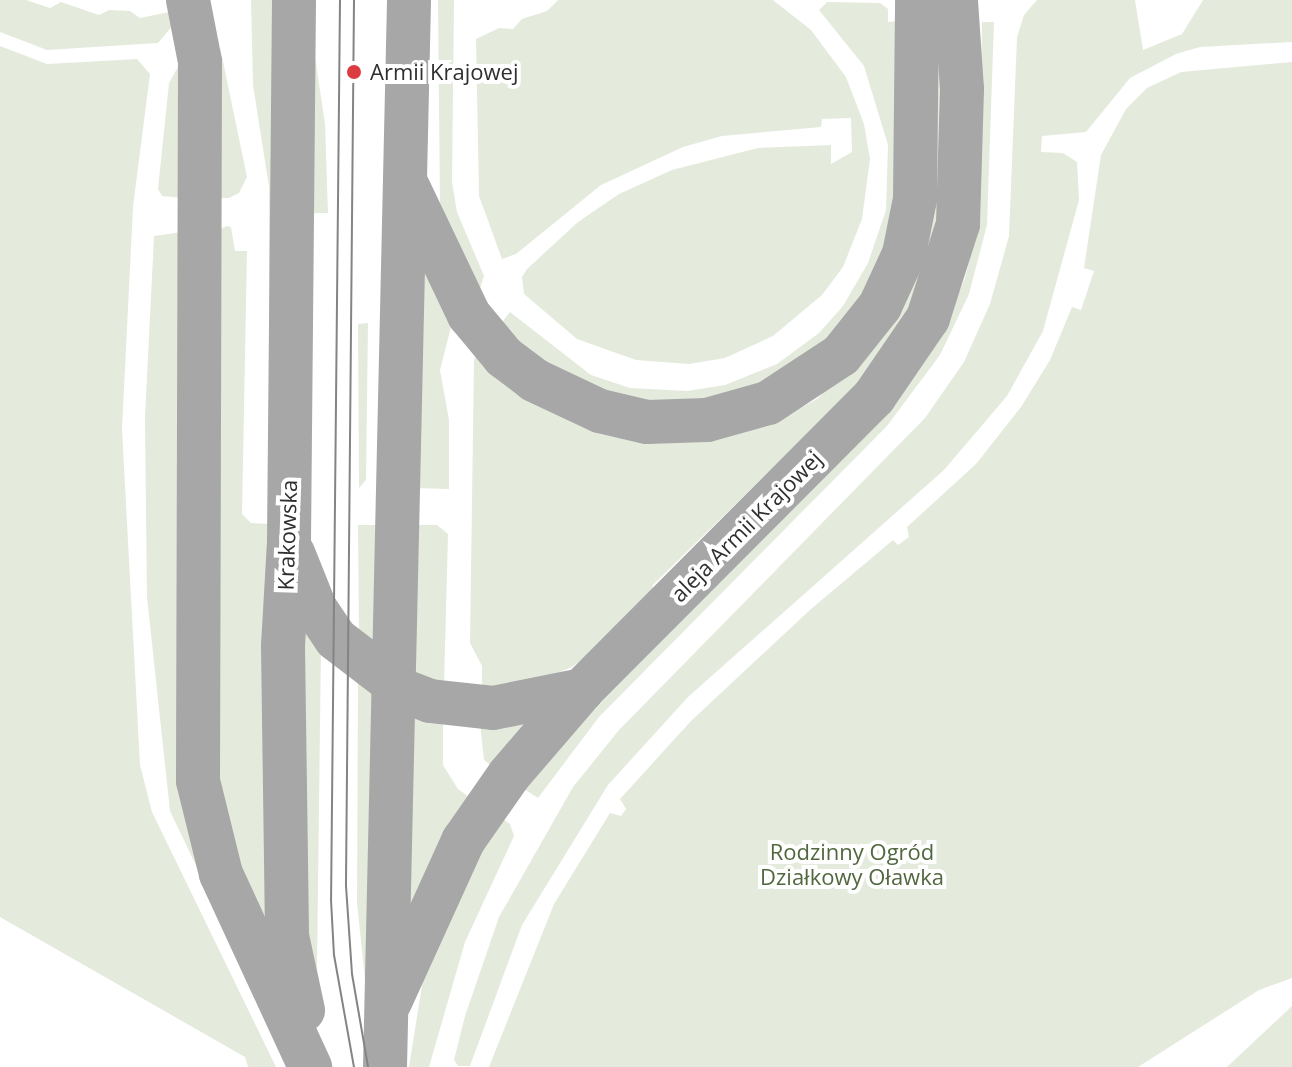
<!DOCTYPE html>
<html>
<head>
<meta charset="utf-8">
<style>
	body { margin:0 }
	#map { position:relative; width:1292px; height:1067px; overflow:hidden; background:#fff; font-family:"Open Sans",sans-serif }
	div>[style] { position:absolute }
	[style*='--x'] { left:calc(var(--x)*1px); top:calc(var(--y)*1px); width:calc(var(--w)*1px); rotate:calc(var(--a)*1deg) }
	.green>* { inset:0; background:#e4ebdd }
	.major>* { height:44px; margin:-22px; padding:0 22px; transform-origin:22px; border-radius:22px; background:#a7a7a7 }
	.tram>* { height:2px; margin:-1px; padding:0 1px; transform-origin:1px; border-radius:1px; background:#848484 }
	.dots>* { width:22px; height:22px; translate:-50% -50%; box-sizing:border-box; border:4px solid #fff; border-radius:50% }
	span { translate:-50% -50%; white-space:nowrap; text-align:center; line-height:1.15; -webkit-text-stroke:8px #fff; paint-order:stroke }
	.poi-label { font-size:22px; color:#2f2f2f }
	.left { translate:0 -50%; text-align:left }
	.street-label { font-size:22px; color:#2f2f2f }
	.park-label { font-size:22px; color:#51683e }
</style>
</head>
<body>
<div id="map">
	<div class="green">
		<div style="clip-path:polygon(0 0,26px 0,50px 8px,61px 2px,99px 15px,109px 10px,130px 11px,140px 18px,169px 12px,173px 25px,158px 43px,47px 50px,0 32px)"></div>
		<div style="clip-path:polygon(251px 0,276px 0,269px 487px,269px 187px,253px 85px)"></div>
		<div style="clip-path:polygon(438px 0,454px 0,452px 182px,457px 212px,484px 276px,479px 292px,440px 209px)"></div>
		<div style="clip-path:polygon(558px 0,773px 0,811px 30px,846px 77px,864px 124px,870px 159px,862px 219px,843px 267px,822px 295px,773px 336px,725px 358px,689px 364px,636px 360px,577px 339px,524px 294px,522px 277px,527px 269px,578px 222px,619px 194px,672px 170px,758px 148px,831px 145px,831px 164px,852px 152px,851px 118px,822px 119px,821px 127px,722px 136px,683px 147px,601px 185px,516px 254px,502px 259px,479px 196px,476px 39px,499px 28px,513px 29px,522px 19px,547px 11px)"></div>
		<div style="clip-path:polygon(1037px 0,1135px 0,1143px 50px,1182px 34px,1203px 0,1292px 0,1292px 42px,1200px 47px,1176px 54px,1130px 78px,1086px 132px,1042px 136px,1041px 152px,1063px 153px,1077px 162px,1079px 200px,1043px 331px,1007px 396px,944px 470px,688px 697px,608px 785px,522px 925px,470px 1066px,458px 1066px,454px 1060px,465px 1016px,499px 917px,573px 787px,619px 730px,925px 418px,964px 362px,990px 304px,1009px 236px,1017px 37px,1024px 15px)"></div>
		<div style="clip-path:polygon(827px 2px,880px 3px,888px 9px,888px 22px,900px 21px,902px 186px,881px 269px,840px 331px,787px 376px,718px 401px,638px 403px,546px 367px,500px 325px,510px 312px,591px 375px,630px 388px,687px 391px,725px 385px,777px 364px,819px 333px,843px 306px,868px 263px,886px 210px,888px 145px,864px 66px,819px 10px)"></div>
		<div style="clip-path:polygon(932px 22px,944px 22px,941px 210px,914px 302px,865px 377px,652px 586px,655px 589px,597px 648px,572px 667px,536px 682px,482px 689px,482px 666px,470px 643px,474px 359px,478px 354px,536px 404px,582px 426px,775px 422px,817px 399px,889px 326px)"></div>
		<div style="clip-path:polygon(982px 22px,994px 22px,987px 225px,969px 294px,940px 355px,887px 426px,599px 717px,538px 798px,519px 786px,890px 409px,943px 332px,965px 278px,979px 222px)"></div>
		<div style="clip-path:polygon(0 46px,47px 64px,137px 59px,150px 74px,133px 207px,122px 429px,140px 765px,152px 812px,276px 1067px,248px 1067px,245px 1057px,0 917px)"></div>
		<div style="clip-path:polygon(220px 47px,247px 177px,239px 193px,229px 198px,219px 198px)"></div>
		<div style="clip-path:polygon(314px 50px,325px 124px,328px 213px,310px 213px)"></div>
		<div style="clip-path:polygon(1292px 62px,1292px 978px,1259px 990px,1138px 1067px,489px 1067px,554px 904px,610px 813px,621px 816px,626px 809px,620px 799px,691px 721px,811px 609px,893px 540px,898px 545px,909px 537px,907px 527px,976px 464px,1021px 407px,1050px 360px,1072px 307px,1081px 310px,1094px 271px,1084px 268px,1101px 155px,1126px 109px,1147px 88px,1181px 72px)"></div>
		<div style="clip-path:polygon(179px 65px,184px 198px,162px 196px,158px 189px,169px 83px)"></div>
		<div style="clip-path:polygon(227px 226px,231px 227px,235px 251px,247px 251px,242px 514px,251px 523px,272px 524px,269px 932px,236px 864px,216px 770px,220px 229px)"></div>
		<div style="clip-path:polygon(182px 232px,203px 880px,170px 811px,147px 597px,145px 418px,154px 236px)"></div>
		<div style="clip-path:polygon(426px 270px,451px 327px,440px 370px,449px 420px,449px 489px,415px 488px,417px 286px)"></div>
		<div style="clip-path:polygon(368px 323px,366px 480px,359px 488px,358px 324px)"></div>
		<div style="clip-path:polygon(358px 525px,378px 525px,376px 646px,359px 633px)"></div>
		<div style="clip-path:polygon(414px 525px,437px 525px,448px 534px,444px 685px,416px 676px)"></div>
		<div style="clip-path:polygon(295px 615px,321px 645px,317px 969px,310px 969px)"></div>
		<div style="clip-path:polygon(358px 683px,374px 691px,369px 1018px,357px 903px)"></div>
		<div style="clip-path:polygon(411px 717px,443px 719px,443px 765px,458px 789px,473px 800px,416px 907px,409px 903px)"></div>
		<div style="clip-path:polygon(535px 717px,497px 770px,484px 760px,480px 723px)"></div>
		<div style="clip-path:polygon(498px 815px,510px 824px,514px 836px,465px 942px,429px 1067px,409px 1067px,423px 979px)"></div>
		<div style="clip-path:polygon(1292px 1006px,1292px 1067px,1227px 1067px)"></div>
	</div>
	<div class="major">
		<div style="--x:188;--y:0;--w:63;--a:79"></div>
		<div style="--x:200;--y:62;--w:719;--a:90.16"></div>
		<div style="--x:198;--y:781;--w:96;--a:76.1"></div>
		<div style="--x:221;--y:874;--w:213;--a:65.2"></div>
		<div style="--x:294;--y:0;--w:542;--a:90.53"></div>
		<div style="--x:289;--y:542;--w:104;--a:93.3"></div>
		<div style="--x:283;--y:646;--w:290;--a:89.2"></div>
		<div style="--x:287;--y:936;--w:76;--a:77.8"></div>
		<div style="--x:408;--y:187;--w:142;--a:64.5"></div>
		<div style="--x:469;--y:315;--w:55;--a:50.2"></div>
		<div style="--x:504;--y:357;--w:38;--a:37"></div>
		<div style="--x:534;--y:380;--w:73;--a:25.2"></div>
		<div style="--x:600;--y:411;--w:48;--a:13.2"></div>
		<div style="--x:647;--y:422;--w:60;--a:-1.9"></div>
		<div style="--x:707;--y:420;--w:63;--a:-15.6"></div>
		<div style="--x:768;--y:403;--w:87;--a:-33.3"></div>
		<div style="--x:841;--y:355;--w:63;--a:-51.5"></div>
		<div style="--x:880;--y:306;--w:57;--a:-65.2"></div>
		<div style="--x:904;--y:254;--w:56;--a:-78.7"></div>
		<div style="--x:915;--y:199;--w:199;--a:-89.4"></div>
		<div style="--x:293;--y:553;--w:59;--a:68.2"></div>
		<div style="--x:315;--y:608;--w:37;--a:56"></div>
		<div style="--x:336;--y:639;--w:86;--a:37.4"></div>
		<div style="--x:404;--y:691;--w:28;--a:21"></div>
		<div style="--x:430;--y:701;--w:63;--a:6.3"></div>
		<div style="--x:493;--y:708;--w:91;--a:-11.4"></div>
		<div style="--x:390;--y:1002;--w:177;--a:-65.6"></div>
		<div style="--x:463;--y:841;--w:80;--a:-55.1"></div>
		<div style="--x:509;--y:775;--w:112;--a:-49.3"></div>
		<div style="--x:582;--y:690;--w:414;--a:-45.1"></div>
		<div style="--x:874;--y:397;--w:96;--a:-55.6"></div>
		<div style="--x:928;--y:318;--w:99;--a:-72.3"></div>
		<div style="--x:958;--y:224;--w:135;--a:-88.3"></div>
		<div style="--x:962;--y:89;--w:89;--a:-93.9"></div>
		<div style="--x:385;--y:1067;--w:1067;--a:-88.71"></div>
	</div>
	<div class="tram">
		<div style="--x:340;--y:0;--w:900;--a:90.57"></div>
		<div style="--x:331;--y:900;--w:55;--a:86.9"></div>
		<div style="--x:334;--y:955;--w:114;--a:79.9"></div>
		<div style="--x:354;--y:0;--w:886;--a:90.52"></div>
		<div style="--x:346;--y:886;--w:88;--a:86.1"></div>
		<div style="--x:352;--y:974;--w:94;--a:80.2"></div>
	</div>
	<div class="dots">
		<div style="left:354px;top:72px;background:#dc3b42"></div>
	</div>
	<div class="poi-label">
		<span class="left" style="left:370px;top:72px">Armii Krajowej</span>
	</div>
	<div class="street-label">
		<span style="left:746px;top:526px;rotate:-45deg">aleja Armii Krajowej</span>
		<span style="left:287px;top:535px;rotate:-88deg">Krakowska</span>
	</div>
	<div class="park-label">
		<span style="left:852px;top:864px">Rodzinny Ogród<br>Działkowy Oławka</span>
	</div>
</div>
</body>
</html>
